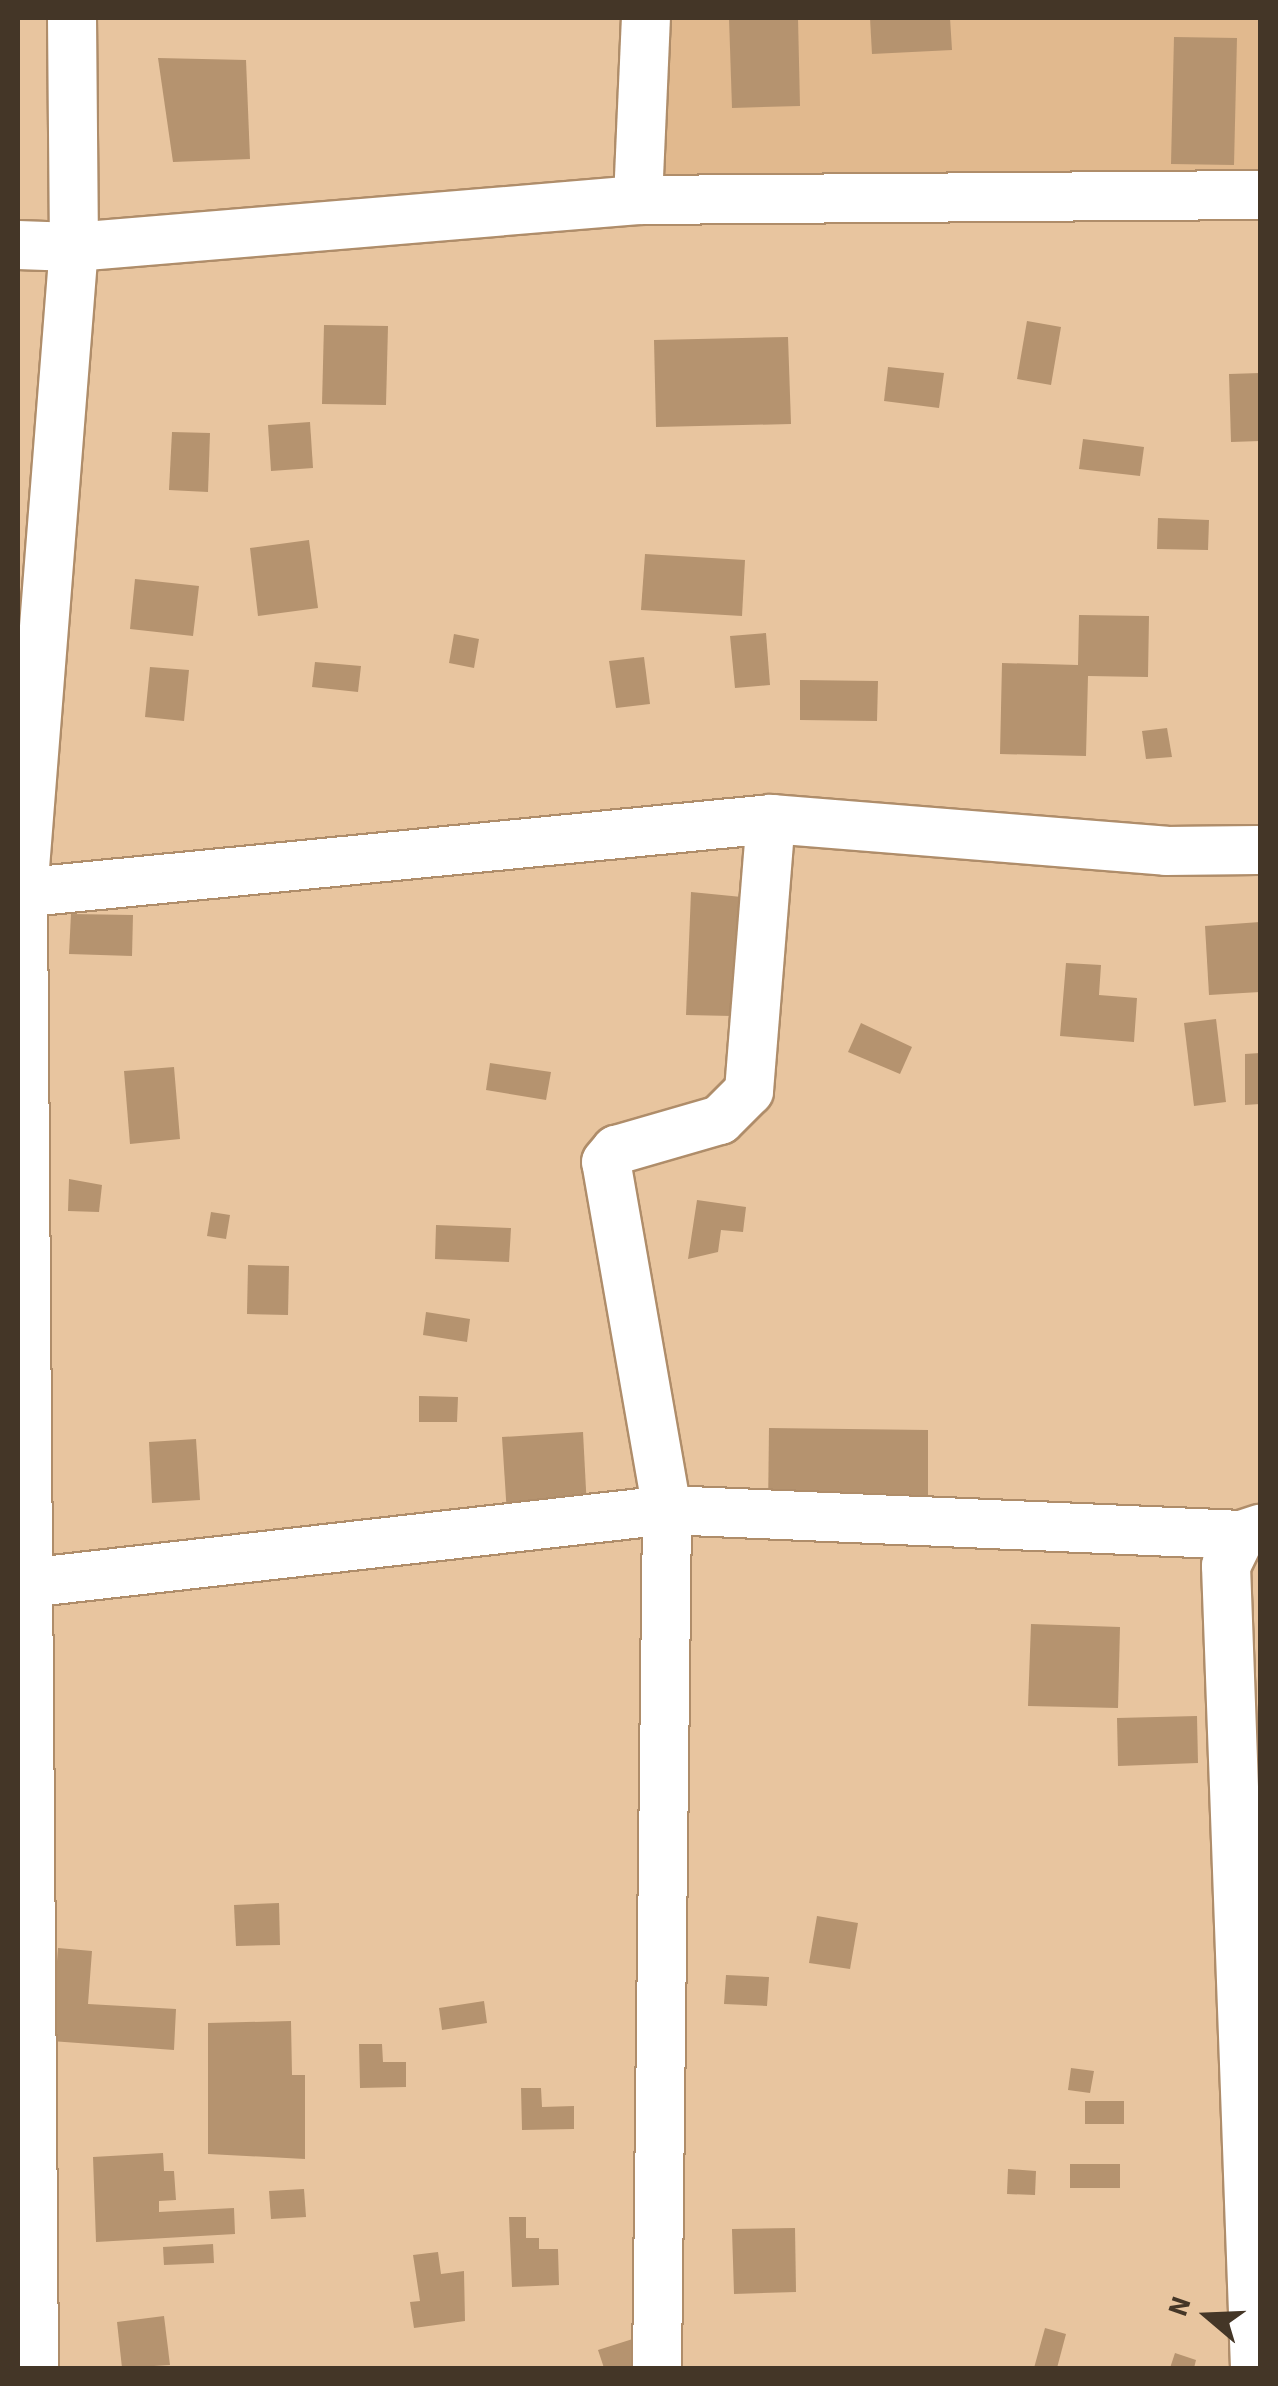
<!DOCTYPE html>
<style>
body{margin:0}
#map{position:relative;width:1278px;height:2386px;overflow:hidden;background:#e8c59f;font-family:"Source Sans 3",sans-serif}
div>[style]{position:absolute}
.built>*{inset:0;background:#e1b98e}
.building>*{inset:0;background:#b5936f}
.roads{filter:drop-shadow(2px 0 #af8d6a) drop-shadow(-2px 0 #af8d6a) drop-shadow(0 2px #af8d6a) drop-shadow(0 -2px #af8d6a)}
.minor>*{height:48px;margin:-24px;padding:0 24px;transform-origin:24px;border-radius:24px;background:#fff}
span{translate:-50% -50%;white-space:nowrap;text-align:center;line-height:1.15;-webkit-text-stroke:10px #e8c59f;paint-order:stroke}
.frame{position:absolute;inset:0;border:20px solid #443627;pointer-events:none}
.north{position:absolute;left:1158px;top:2266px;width:100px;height:100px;-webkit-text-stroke:8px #e8c59f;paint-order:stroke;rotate:289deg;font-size:28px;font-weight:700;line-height:40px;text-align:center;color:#443627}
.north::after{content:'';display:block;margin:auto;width:35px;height:45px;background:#443627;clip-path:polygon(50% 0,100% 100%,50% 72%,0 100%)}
</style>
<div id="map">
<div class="built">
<div style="clip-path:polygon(646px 18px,1260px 18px,1260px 195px,638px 200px)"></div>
</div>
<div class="building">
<div style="clip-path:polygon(729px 18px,798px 18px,800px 106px,732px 108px)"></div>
<div style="clip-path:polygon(870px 18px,950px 18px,952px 50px,872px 54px)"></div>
<div style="clip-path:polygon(1174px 37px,1237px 38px,1234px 165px,1171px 164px)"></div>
<div style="clip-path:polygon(158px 58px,246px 60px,250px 159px,173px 162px)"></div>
<div style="clip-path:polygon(1027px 321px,1061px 327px,1051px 385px,1017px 379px)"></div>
<div style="clip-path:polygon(324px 325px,388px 326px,386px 405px,322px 404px)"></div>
<div style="clip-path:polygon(788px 337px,791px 424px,656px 427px,654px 340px)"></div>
<div style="clip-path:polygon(888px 367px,944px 373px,939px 408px,884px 401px)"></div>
<div style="clip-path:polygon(1260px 373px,1260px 441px,1231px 442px,1229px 374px)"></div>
<div style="clip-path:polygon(310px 422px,313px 468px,271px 471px,268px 425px)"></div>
<div style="clip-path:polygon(172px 432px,210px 433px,208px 492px,169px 490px)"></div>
<div style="clip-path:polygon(1083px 439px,1144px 447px,1140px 476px,1079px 469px)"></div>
<div style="clip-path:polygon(1158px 518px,1209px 520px,1208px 550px,1157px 549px)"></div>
<div style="clip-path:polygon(309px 540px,318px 608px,258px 616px,250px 548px)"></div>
<div style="clip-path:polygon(645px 554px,745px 560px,742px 616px,641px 610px)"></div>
<div style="clip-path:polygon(135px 579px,199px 586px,193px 636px,130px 629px)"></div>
<div style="clip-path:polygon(1079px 615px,1149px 616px,1148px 677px,1088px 676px,1086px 756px,1000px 754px,1002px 663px,1078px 665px)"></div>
<div style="clip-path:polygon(766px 633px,770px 685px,735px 688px,730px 636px)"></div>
<div style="clip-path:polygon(454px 634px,479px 639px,474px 668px,449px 663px)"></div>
<div style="clip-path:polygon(644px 657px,650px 704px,616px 708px,609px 661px)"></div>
<div style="clip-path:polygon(315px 662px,361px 666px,358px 692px,312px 687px)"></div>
<div style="clip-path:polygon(150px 667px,189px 670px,184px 721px,145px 717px)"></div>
<div style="clip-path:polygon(800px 680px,878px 681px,877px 721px,800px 720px)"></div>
<div style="clip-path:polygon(1167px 728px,1172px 757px,1146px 759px,1142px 731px)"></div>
<div style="clip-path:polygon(691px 892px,762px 899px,732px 1016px,686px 1015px)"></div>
<div style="clip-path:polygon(71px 914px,133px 915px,132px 956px,69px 954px)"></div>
<div style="clip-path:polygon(1260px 922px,1260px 992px,1209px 995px,1205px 926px)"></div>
<div style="clip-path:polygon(1066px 963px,1101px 965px,1099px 995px,1137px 998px,1134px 1042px,1060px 1036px)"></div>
<div style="clip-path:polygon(1216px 1019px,1226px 1102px,1194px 1106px,1184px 1023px)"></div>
<div style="clip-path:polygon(861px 1023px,912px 1047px,900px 1074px,848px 1052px)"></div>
<div style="clip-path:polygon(1260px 1053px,1260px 1104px,1245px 1105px,1245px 1054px)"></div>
<div style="clip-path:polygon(490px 1063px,551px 1072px,546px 1100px,486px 1090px)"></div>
<div style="clip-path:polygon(174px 1067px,180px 1139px,130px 1144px,124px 1071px)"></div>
<div style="clip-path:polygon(69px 1179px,102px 1185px,99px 1212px,68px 1211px)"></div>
<div style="clip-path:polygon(697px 1200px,746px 1207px,743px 1232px,721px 1230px,718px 1252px,688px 1259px)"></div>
<div style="clip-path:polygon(211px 1212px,230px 1215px,226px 1239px,207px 1236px)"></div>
<div style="clip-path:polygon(436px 1225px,511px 1228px,509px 1262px,435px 1259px)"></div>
<div style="clip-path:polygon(248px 1265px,289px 1266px,288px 1315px,247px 1314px)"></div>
<div style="clip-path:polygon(426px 1312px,470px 1319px,467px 1342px,423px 1335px)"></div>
<div style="clip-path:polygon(419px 1396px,458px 1397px,457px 1422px,419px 1422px)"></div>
<div style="clip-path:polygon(769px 1428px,928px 1430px,928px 1512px,768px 1511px)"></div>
<div style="clip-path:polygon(583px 1432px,587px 1509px,507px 1514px,502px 1437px)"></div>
<div style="clip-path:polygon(196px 1439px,200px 1500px,152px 1503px,149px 1442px)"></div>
<div style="clip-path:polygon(1031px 1624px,1120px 1627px,1118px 1708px,1028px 1706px)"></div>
<div style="clip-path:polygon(1197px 1716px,1198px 1763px,1118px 1766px,1117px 1718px)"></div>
<div style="clip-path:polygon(279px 1903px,280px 1945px,236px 1946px,234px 1905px)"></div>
<div style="clip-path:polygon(817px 1916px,858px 1923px,850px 1969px,809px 1963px)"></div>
<div style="clip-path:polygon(58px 1948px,92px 1951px,88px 2004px,176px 2009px,174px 2050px,51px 2041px)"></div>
<div style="clip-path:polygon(726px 1975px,769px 1977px,767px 2006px,724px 2004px)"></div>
<div style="clip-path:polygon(484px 2001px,487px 2023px,442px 2030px,439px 2008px)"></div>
<div style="clip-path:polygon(291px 2021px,292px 2075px,305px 2075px,305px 2159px,208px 2154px,208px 2023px)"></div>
<div style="clip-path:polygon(359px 2044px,382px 2044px,383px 2062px,406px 2062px,406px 2087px,360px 2088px)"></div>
<div style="clip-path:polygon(1071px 2068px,1094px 2071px,1090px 2093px,1068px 2090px)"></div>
<div style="clip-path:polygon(521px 2088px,541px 2088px,542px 2107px,574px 2106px,574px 2129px,522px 2130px)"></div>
<div style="clip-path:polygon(1085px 2101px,1124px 2101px,1124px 2124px,1085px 2124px)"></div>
<div style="clip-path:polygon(163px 2153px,164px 2171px,174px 2171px,176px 2200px,159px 2201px,159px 2212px,234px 2208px,235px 2234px,96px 2242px,93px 2157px)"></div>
<div style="clip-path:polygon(1070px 2164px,1120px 2164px,1120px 2188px,1070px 2188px)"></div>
<div style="clip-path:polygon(1008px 2169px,1036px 2171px,1035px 2195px,1007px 2194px)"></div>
<div style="clip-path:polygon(304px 2189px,306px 2217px,271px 2219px,269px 2191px)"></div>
<div style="clip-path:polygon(509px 2217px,526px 2217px,526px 2238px,539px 2238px,539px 2249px,558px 2249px,559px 2285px,512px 2287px)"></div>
<div style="clip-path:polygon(795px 2228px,796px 2292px,734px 2294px,732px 2229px)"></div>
<div style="clip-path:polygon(213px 2244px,214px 2263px,164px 2265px,163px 2247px)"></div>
<div style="clip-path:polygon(438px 2252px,441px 2274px,464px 2271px,465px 2321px,414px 2328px,410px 2302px,420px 2301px,413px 2255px)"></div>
<div style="clip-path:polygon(164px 2316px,170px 2365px,122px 2368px,117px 2322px)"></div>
<div style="clip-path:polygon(1045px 2328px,1066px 2334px,1057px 2368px,1034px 2368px)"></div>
<div style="clip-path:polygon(639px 2337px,648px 2368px,604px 2368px,598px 2350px)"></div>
<div style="clip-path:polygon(1175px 2353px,1196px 2360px,1194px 2368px,1170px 2368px)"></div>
</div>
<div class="roads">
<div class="minor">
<div style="left:638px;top:200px;width:182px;rotate:-87.5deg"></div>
<div style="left:18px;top:245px;width:56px;rotate:2deg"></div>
<div style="left:74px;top:247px;width:566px;rotate:-4.76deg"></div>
<div style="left:638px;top:200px;width:622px;rotate:-0.46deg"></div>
<div style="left:18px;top:893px;width:757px;rotate:-5.61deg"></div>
<div style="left:771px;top:819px;width:396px;rotate:4.6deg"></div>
<div style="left:1166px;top:851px;width:94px;rotate:-0.6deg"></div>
<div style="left:18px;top:1584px;width:653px;rotate:-6.5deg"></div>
<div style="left:667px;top:1510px;width:575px;rotate:2.49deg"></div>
<div style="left:34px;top:2368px;width:1475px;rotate:-90.43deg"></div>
<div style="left:23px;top:893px;width:648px;rotate:-85.49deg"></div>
<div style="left:74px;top:247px;width:229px;rotate:-90.5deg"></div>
<div style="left:657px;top:2368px;width:858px;rotate:-89.33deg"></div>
<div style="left:667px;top:1510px;width:353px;rotate:-99.9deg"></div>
<div style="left:606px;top:1162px;width:16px;rotate:-50deg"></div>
<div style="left:616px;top:1150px;width:108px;rotate:-16.1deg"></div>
<div style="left:720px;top:1120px;width:41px;rotate:-45deg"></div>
<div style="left:749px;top:1091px;width:273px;rotate:-85.4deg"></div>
<div style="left:1255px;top:2368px;width:803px;rotate:-92.07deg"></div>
<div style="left:1226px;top:1566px;width:34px;rotate:-64deg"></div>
<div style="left:1241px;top:1535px;width:20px;rotate:-18deg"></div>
</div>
</div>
<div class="frame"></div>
<div class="north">N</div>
</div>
